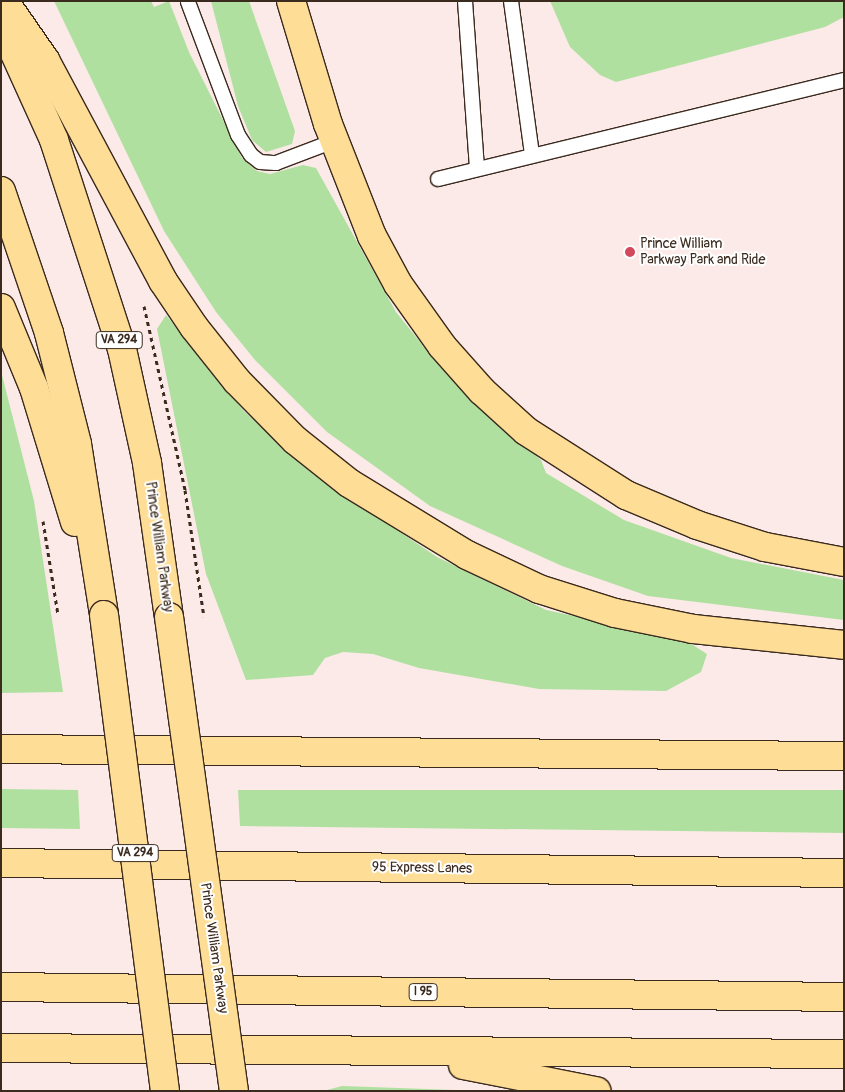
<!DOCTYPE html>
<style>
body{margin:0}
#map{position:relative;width:845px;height:1092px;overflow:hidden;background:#fceae8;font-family:Pangolin,sans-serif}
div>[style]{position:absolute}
.green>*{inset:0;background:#b0e0a0}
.path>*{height:3px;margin-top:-1.5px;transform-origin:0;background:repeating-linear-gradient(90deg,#3b2a1e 0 4px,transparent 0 8px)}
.roads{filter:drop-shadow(1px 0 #3b2a1e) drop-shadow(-1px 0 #3b2a1e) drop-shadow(0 1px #3b2a1e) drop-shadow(0 -1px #3b2a1e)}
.lane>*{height:14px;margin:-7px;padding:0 7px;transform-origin:7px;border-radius:7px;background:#fff}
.highway>*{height:28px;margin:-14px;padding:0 14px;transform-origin:14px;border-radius:14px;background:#fedd96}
.bridges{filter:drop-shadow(1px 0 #3b2a1e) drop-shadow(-1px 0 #3b2a1e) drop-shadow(0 1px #3b2a1e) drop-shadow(0 -1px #3b2a1e)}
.highway-bridge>*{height:28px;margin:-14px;padding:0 14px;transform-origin:14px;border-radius:14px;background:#fedd96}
.dots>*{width:14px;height:14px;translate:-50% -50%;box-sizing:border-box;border:2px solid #fff;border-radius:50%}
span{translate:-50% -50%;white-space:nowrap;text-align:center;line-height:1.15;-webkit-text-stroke:4px #fff;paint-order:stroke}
.shield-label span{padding:1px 4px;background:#fff;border:1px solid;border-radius:4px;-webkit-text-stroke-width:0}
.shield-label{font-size:12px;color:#3b2a1e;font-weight:700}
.poi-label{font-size:14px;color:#3b2a1e}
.left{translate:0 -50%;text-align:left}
.street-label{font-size:14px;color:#3b2a1e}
.frame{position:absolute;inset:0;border:2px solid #3b2a1e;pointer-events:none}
</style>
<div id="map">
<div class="green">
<div style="clip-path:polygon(54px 1px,151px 1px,154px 7px,169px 1px,189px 52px,242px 158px,257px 171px,270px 174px,303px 165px,316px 168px,396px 312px,436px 362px,541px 460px,546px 473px,624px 520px,731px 558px,844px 580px,844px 620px,648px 596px,562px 566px,430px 506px,327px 432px,255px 360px,216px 312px,164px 231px)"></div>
<div style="clip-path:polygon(211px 1px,249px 1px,295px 131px,292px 144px,266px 152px,252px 140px,238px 106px)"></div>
<div style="clip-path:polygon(550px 1px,844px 1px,844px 17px,825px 27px,616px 82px,600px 75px,570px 47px)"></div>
<div style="clip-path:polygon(166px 315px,244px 411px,308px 470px,437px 557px,546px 610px,685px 640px,707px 654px,701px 672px,666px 691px,539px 689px,419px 668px,373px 654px,343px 652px,325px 658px,313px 675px,246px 680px,206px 574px,157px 329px)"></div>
<div style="clip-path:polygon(1px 371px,34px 501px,63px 692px,1px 693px)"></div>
<div style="clip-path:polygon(1px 789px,78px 790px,80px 829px,1px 828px)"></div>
<div style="clip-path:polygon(238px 790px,844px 790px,844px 833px,240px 826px)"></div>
<div style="clip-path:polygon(342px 1086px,456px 1090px,458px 1091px,323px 1091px)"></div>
</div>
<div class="path">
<div style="left:144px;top:306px;width:189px;rotate:77.4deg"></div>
<div style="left:185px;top:490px;width:128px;rotate:81.5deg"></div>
<div style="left:43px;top:521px;width:95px;rotate:80.9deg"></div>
</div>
<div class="roads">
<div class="lane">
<div style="left:465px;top:1px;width:167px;rotate:85.9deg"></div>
<div style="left:511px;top:1px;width:154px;rotate:82.2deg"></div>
<div style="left:188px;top:2px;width:142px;rotate:69.4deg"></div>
<div style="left:238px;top:135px;width:24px;rotate:57deg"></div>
<div style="left:251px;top:155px;width:11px;rotate:38deg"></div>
<div style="left:260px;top:162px;width:16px;rotate:4deg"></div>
<div style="left:276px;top:163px;width:62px;rotate:-20.8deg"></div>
<div style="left:438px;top:179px;width:418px;rotate:-13.7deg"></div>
</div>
<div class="highway">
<div style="left:4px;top:1px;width:72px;rotate:55.2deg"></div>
<div style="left:45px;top:60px;width:251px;rotate:61.9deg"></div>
<div style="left:163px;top:281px;width:55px;rotate:56deg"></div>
<div style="left:194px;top:327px;width:69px;rotate:51.5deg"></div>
<div style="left:237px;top:381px;width:83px;rotate:45.5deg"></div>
<div style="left:295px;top:440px;width:69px;rotate:38.5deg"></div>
<div style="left:349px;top:483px;width:138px;rotate:31.4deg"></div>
<div style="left:467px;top:555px;width:80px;rotate:25.3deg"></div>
<div style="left:539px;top:589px;width:80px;rotate:17.5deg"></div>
<div style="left:615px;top:613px;width:80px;rotate:11.6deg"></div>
<div style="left:693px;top:629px;width:152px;rotate:6deg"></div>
<div style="left:291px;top:1px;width:128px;rotate:73.3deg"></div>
<div style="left:328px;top:124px;width:120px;rotate:68.6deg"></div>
<div style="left:372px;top:236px;width:55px;rotate:61.6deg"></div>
<div style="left:398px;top:284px;width:76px;rotate:54.6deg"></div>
<div style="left:442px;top:346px;width:60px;rotate:48.4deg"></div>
<div style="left:482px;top:391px;width:59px;rotate:42.3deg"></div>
<div style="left:526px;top:431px;width:119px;rotate:32.6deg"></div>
<div style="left:626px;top:495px;width:77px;rotate:22.9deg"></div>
<div style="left:697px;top:525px;width:71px;rotate:17.9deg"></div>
<div style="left:765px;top:547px;width:80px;rotate:10.8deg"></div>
<div style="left:1px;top:23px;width:128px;rotate:65.6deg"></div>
<div style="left:54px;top:140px;width:220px;rotate:72deg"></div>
<div style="left:122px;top:349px;width:117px;rotate:77.6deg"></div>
<div style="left:147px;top:463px;width:156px;rotate:81.9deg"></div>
<div style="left:1px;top:191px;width:150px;rotate:71.3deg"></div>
<div style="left:49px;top:333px;width:114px;rotate:75.8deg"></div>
<div style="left:77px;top:444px;width:173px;rotate:81deg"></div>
<div style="left:1px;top:308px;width:87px;rotate:67.6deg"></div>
<div style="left:34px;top:388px;width:140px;rotate:73deg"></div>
<div style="left:1px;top:749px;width:843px;rotate:0.48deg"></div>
<div style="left:1px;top:863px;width:843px;rotate:0.68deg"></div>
<div style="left:1px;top:987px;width:843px;rotate:0.68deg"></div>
<div style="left:1px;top:1048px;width:843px;rotate:0.41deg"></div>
<div style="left:463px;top:1065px;width:136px;rotate:11.1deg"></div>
</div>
</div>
<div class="bridges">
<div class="highway-bridge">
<div style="left:104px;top:615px;width:480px;rotate:82.7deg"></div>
<div style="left:169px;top:617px;width:478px;rotate:82.2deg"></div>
</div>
</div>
<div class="dots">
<div style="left:630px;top:252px;background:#d1495b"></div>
</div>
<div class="shield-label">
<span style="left:119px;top:340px">VA 294</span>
<span style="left:135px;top:853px">VA 294</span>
<span style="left:423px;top:992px">I 95</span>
</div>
<div class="poi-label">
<span class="left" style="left:640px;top:252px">Prince William<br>Parkway Park and Ride</span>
</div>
<div class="street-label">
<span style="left:159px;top:547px;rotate:82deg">Prince William Parkway</span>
<span style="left:422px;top:868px;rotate:1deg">95 Express Lanes</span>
<span style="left:214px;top:948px;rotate:82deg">Prince William Parkway</span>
</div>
<div class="frame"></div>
</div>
